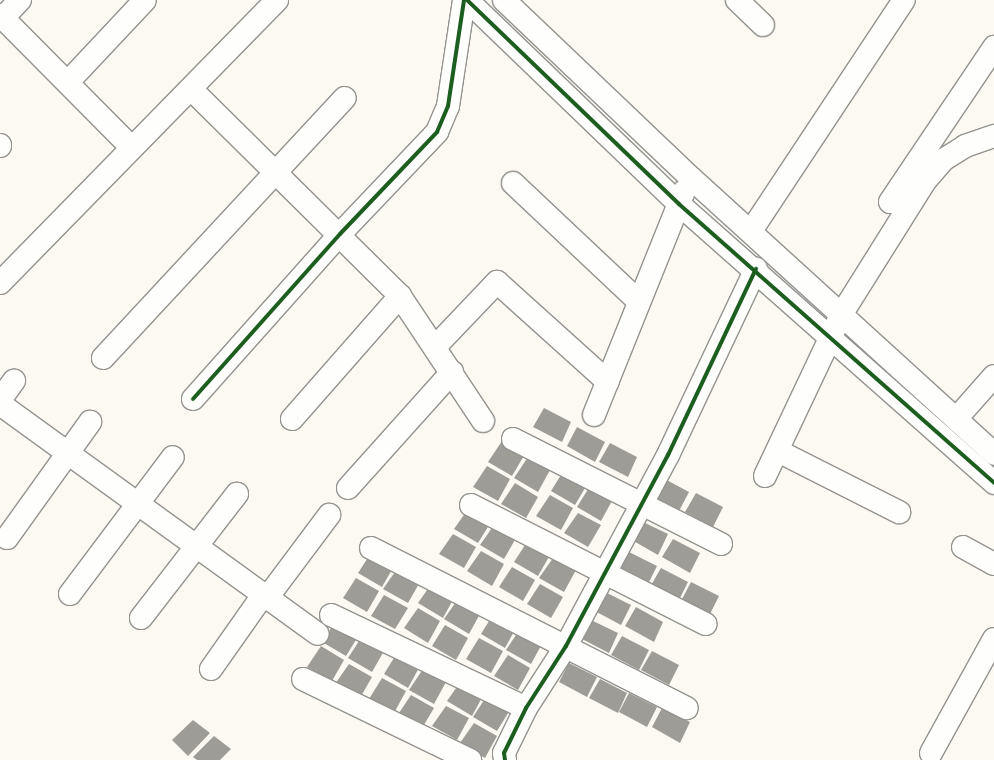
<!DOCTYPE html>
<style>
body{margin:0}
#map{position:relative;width:994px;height:760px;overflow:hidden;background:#fbf9f1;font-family:"PT Serif",serif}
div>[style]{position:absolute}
.building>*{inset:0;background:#9e9c97}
.roads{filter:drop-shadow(1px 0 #949390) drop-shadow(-1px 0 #949390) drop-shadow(0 1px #949390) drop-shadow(0 -1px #949390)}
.minor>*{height:22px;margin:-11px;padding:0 11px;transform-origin:11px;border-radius:11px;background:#fefefd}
.cycleway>*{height:4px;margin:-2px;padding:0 2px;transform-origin:2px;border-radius:2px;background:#1b5e20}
span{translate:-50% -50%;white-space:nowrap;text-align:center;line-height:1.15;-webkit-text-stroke:4px #fff;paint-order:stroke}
</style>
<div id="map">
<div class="building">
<div style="clip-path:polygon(544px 408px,571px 422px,562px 442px,533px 427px)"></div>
<div style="clip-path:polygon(577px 427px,605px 442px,595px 462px,567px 446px)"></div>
<div style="clip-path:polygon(502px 441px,525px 454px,512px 476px,488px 462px)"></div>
<div style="clip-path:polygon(610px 443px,637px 457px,628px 477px,599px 462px)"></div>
<div style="clip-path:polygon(528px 457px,550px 470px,538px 492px,514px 478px)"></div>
<div style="clip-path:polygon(487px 466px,510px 479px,498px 501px,473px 487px)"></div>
<div style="clip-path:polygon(564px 470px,588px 483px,575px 505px,551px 491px)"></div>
<div style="clip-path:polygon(661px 477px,689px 492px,679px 511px,651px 496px)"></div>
<div style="clip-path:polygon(515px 483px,538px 497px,526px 518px,501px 504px)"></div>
<div style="clip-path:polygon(590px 486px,613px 499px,601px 521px,577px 507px)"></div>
<div style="clip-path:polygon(696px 493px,723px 507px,713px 527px,685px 512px)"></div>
<div style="clip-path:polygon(550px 495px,573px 508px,561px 530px,536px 516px)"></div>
<div style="clip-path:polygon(468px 509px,491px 522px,478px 543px,454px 529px)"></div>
<div style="clip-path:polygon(578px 513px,601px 525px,588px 547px,564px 533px)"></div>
<div style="clip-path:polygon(641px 521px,668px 534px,658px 555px,630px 539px)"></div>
<div style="clip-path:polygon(494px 525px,516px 538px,504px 559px,480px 545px)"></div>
<div style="clip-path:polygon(453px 534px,476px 547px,464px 568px,439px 554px)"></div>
<div style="clip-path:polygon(673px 539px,700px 553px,690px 573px,662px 557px)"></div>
<div style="clip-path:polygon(527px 542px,550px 555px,538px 576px,514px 562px)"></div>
<div style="clip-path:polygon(481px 551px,504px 564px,492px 586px,467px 571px)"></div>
<div style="clip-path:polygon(629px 552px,657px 566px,647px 586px,619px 571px)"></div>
<div style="clip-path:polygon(371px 553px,394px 566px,382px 587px,358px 573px)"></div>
<div style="clip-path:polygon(553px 558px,576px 570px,564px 592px,539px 578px)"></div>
<div style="clip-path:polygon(512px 567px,535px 580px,523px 601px,499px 587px)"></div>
<div style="clip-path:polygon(661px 568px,688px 582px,678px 602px,650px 587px)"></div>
<div style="clip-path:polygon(397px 569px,420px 582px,408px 603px,383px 589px)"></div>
<div style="clip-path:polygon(356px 578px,379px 591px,367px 612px,343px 598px)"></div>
<div style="clip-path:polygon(691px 582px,719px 596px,709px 616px,681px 601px)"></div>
<div style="clip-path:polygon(432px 583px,455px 596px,443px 618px,418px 603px)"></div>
<div style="clip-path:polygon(540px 584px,563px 597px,551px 618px,527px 604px)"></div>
<div style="clip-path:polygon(603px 591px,631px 605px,621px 625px,593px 610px)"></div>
<div style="clip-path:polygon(384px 595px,408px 608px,395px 629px,371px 616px)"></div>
<div style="clip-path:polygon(458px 599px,481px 612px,469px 634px,444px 619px)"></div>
<div style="clip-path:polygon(636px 607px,663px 622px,654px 642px,625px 626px)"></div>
<div style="clip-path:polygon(418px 608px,440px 621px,428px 643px,404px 628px)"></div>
<div style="clip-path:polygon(494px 613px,517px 626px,505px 648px,481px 634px)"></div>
<div style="clip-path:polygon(591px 620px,618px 633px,609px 653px,580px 638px)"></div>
<div style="clip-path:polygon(335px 622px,359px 635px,346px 656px,322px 642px)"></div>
<div style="clip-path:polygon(445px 625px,468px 638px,456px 660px,432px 646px)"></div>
<div style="clip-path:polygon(520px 629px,543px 642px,531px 664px,506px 650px)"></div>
<div style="clip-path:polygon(622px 636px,649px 650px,639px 670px,611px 655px)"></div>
<div style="clip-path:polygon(361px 638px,384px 651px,372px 672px,348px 658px)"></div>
<div style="clip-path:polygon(479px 638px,503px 651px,491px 673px,466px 659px)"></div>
<div style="clip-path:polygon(321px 646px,344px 660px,332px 681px,307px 667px)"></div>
<div style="clip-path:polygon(652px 651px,679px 665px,669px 685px,641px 670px)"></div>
<div style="clip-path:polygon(397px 653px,420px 666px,408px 688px,384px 674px)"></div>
<div style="clip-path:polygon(508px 655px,530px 668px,518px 690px,494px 676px)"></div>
<div style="clip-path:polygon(569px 663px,597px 677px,587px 697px,559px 682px)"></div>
<div style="clip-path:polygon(349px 664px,372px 677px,360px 698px,335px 684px)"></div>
<div style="clip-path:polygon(423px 669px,446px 682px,434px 704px,409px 690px)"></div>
<div style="clip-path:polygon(382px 678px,406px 691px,394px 713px,369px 699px)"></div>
<div style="clip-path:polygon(600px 679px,627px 693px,618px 713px,589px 698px)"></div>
<div style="clip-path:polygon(461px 681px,484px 694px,472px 716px,447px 701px)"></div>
<div style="clip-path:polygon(629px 693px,657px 707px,647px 727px,619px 712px)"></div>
<div style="clip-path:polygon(411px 695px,434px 708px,421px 730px,397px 716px)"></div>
<div style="clip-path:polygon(486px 697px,510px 710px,497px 731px,473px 717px)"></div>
<div style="clip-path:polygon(446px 706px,469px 718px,457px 740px,432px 726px)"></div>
<div style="clip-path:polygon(662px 708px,690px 722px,680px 743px,652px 727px)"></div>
<div style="clip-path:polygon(193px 720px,210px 733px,188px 756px,172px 740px)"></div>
<div style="clip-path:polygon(474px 723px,497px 736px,485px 758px,460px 743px)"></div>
<div style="clip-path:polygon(214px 736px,231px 749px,220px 760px,197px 760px,193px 757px)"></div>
</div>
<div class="roads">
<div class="minor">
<div style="left:467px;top:0;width:294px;rotate:43.9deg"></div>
<div style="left:679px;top:204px;width:421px;rotate:41.5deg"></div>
<div style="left:504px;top:0;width:258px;rotate:43.6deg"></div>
<div style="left:691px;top:178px;width:410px;rotate:42.3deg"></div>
<div style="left:737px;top:0;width:36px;rotate:44deg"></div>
<div style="left:0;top:15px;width:187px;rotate:45.2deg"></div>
<div style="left:3px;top:18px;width:25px;rotate:-47deg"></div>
<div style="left:68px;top:82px;width:112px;rotate:-46.8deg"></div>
<div style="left:191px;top:89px;width:294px;rotate:44.7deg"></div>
<div style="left:400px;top:296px;width:150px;rotate:56.4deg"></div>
<div style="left:0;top:146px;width:1px;rotate:-90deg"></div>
<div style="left:513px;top:183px;width:172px;rotate:43.3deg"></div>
<div style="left:890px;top:202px;width:187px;rotate:-56.1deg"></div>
<div style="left:751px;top:231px;width:277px;rotate:-56.5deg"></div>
<div style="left:0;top:283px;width:396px;rotate:-45.6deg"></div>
<div style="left:435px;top:347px;width:90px;rotate:-46.4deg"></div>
<div style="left:497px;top:282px;width:149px;rotate:42deg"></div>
<div style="left:103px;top:358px;width:355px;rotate:-47.1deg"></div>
<div style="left:193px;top:399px;width:221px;rotate:-48.3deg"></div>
<div style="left:340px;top:234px;width:141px;rotate:-46.4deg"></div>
<div style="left:437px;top:132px;width:28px;rotate:-67deg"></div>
<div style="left:448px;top:106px;width:107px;rotate:-81.4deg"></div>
<div style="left:0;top:400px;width:24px;rotate:-54deg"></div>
<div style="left:0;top:404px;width:392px;rotate:35.9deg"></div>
<div style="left:594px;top:415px;width:241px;rotate:-68.1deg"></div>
<div style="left:292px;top:419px;width:164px;rotate:-48.7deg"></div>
<div style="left:956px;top:419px;width:57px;rotate:-48.5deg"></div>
<div style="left:513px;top:439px;width:233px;rotate:26.8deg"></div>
<div style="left:778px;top:451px;width:136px;rotate:26.8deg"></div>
<div style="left:765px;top:476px;width:178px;rotate:-64.7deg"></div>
<div style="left:841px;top:315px;width:158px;rotate:-57.9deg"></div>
<div style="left:925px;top:181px;width:28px;rotate:-49deg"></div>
<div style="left:943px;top:160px;width:26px;rotate:-32deg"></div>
<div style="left:965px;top:146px;width:31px;rotate:-19deg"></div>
<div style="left:348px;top:488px;width:156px;rotate:-48.1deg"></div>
<div style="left:471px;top:505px;width:263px;rotate:26.9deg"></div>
<div style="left:7px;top:538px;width:143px;rotate:-54.4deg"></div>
<div style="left:963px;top:547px;width:35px;rotate:29deg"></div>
<div style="left:371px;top:548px;width:354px;rotate:26.9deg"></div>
<div style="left:70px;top:594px;width:171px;rotate:-53.1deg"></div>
<div style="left:267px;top:598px;width:104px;rotate:-53.2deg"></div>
<div style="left:331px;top:615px;width:216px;rotate:25.5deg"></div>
<div style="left:141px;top:618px;width:157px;rotate:-52.3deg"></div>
<div style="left:211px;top:669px;width:90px;rotate:-54.9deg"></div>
<div style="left:303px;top:679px;width:186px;rotate:25.9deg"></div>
<div style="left:931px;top:753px;width:130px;rotate:-61.1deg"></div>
<div style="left:505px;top:760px;width:7px;rotate:-98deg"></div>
<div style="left:504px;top:753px;width:50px;rotate:-63.9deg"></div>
<div style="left:526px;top:708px;width:74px;rotate:-57.2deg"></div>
<div style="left:566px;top:646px;width:217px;rotate:-61.9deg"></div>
<div style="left:668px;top:455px;width:206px;rotate:-64.7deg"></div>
</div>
</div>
<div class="cycleway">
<div style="left:467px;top:0;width:294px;rotate:43.9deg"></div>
<div style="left:679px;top:204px;width:421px;rotate:41.5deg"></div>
<div style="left:193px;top:399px;width:221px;rotate:-48.3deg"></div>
<div style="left:340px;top:234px;width:141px;rotate:-46.4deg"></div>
<div style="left:437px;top:132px;width:28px;rotate:-67deg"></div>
<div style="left:448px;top:106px;width:107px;rotate:-81.4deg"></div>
<div style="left:505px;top:760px;width:7px;rotate:-98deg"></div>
<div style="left:504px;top:753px;width:50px;rotate:-63.9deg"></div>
<div style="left:526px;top:708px;width:74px;rotate:-57.2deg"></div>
<div style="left:566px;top:646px;width:217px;rotate:-61.9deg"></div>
<div style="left:668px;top:455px;width:206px;rotate:-64.7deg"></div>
</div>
</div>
